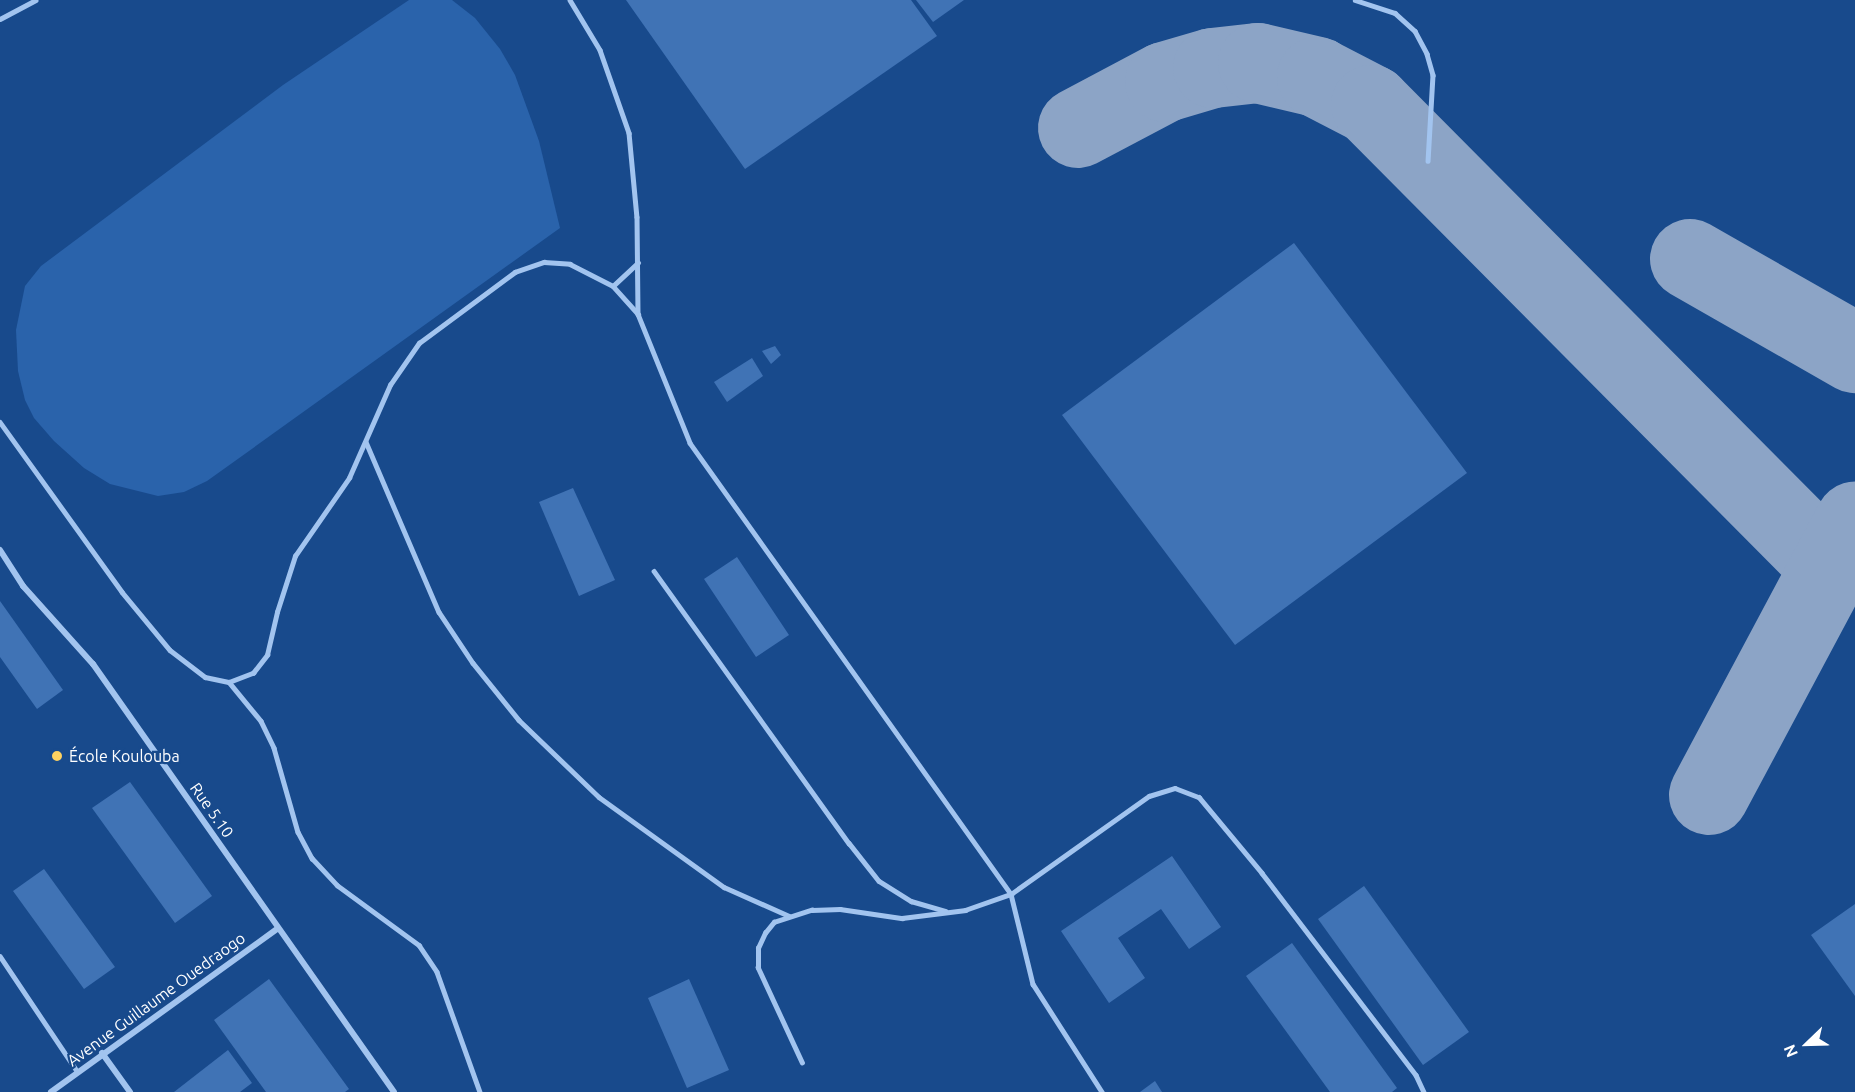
<!DOCTYPE html>
<meta charset="utf-8">
<style>
body{margin:0}
#map{position:relative;width:1855px;height:1092px;overflow:hidden;background:#184a8c;font-family:Ubuntu,sans-serif}
div>[style]{position:absolute}
.green>*{inset:0;background:#2a63ab}
.taxiway>*{height:80px;margin:-40px;padding:0 40px;transform-origin:40px;border-radius:40px;background:#8ca4c6}
.building>*{inset:0;background:#4073b5}
.lane>*{height:4.5px;margin:-2.25px;padding:0 2.25px;transform-origin:2.25px;border-radius:2.25px;background:#a2c4ef}
.street>*{height:6px;margin:-3px;padding:0 3px;transform-origin:3px;border-radius:3px;background:#a2c4ef}
.dots>*{width:16px;height:16px;translate:-50% -50%;box-sizing:border-box;border:3px solid #184a8c;border-radius:50%}
span{translate:-50% -50%;white-space:nowrap;text-align:center;line-height:1.15;-webkit-text-stroke:4.5px #184a8c;paint-order:stroke}
.poi-label{font-size:16px;color:#fff}
.left{translate:0 -50%;text-align:left}
.street-label{font-size:16px;color:#fff}
.north{position:absolute;left:1777px;top:1014px;width:60px;height:60px;-webkit-text-stroke:4px #184a8c;paint-order:stroke;rotate:247deg;font-size:16px;font-weight:700;line-height:24px;text-align:center;color:#fff}
.north::after{content:'';display:block;margin:auto;width:21px;height:27px;background:#fff;clip-path:polygon(50% 0,100% 100%,50% 72%,0 100%)}
</style>
<div id="map">
<div class="green">
<div style="clip-path:polygon(409px 0,452px 0,475px 18px,500px 49px,515px 75px,539px 141px,560px 228px,207px 481px,184px 492px,158px 496px,110px 484px,84px 468px,54px 441px,34px 418px,25px 400px,18px 371px,16px 330px,25px 286px,41px 266px,283px 85px)"></div>
</div>
<div class="taxiway">
<div style="left:1078px;top:128px;width:98px;rotate:-27.9deg"></div>
<div style="left:1165px;top:82px;width:50px;rotate:-16.3deg"></div>
<div style="left:1213px;top:68px;width:45px;rotate:-6.3deg"></div>
<div style="left:1258px;top:63px;width:61px;rotate:13.3deg"></div>
<div style="left:1317px;top:77px;width:61px;rotate:27.4deg"></div>
<div style="left:1371px;top:105px;width:650px;rotate:45.19deg"></div>
<div style="left:1690px;top:259px;width:190px;rotate:29.7deg"></div>
<div style="left:1709px;top:795px;width:310px;rotate:-61.9deg"></div>
</div>
<div class="building">
<div style="clip-path:polygon(626px 0,911px 0,937px 36px,745px 169px)"></div>
<div style="clip-path:polygon(916px 0,964px 0,933px 22px)"></div>
<div style="clip-path:polygon(1294px 243px,1467px 473px,1235px 645px,1062px 415px)"></div>
<div style="clip-path:polygon(775px 346px,781px 355px,771px 364px,762px 351px)"></div>
<div style="clip-path:polygon(752px 358px,763px 376px,727px 402px,714px 382px)"></div>
<div style="clip-path:polygon(573px 488px,615px 580px,579px 596px,539px 502px)"></div>
<div style="clip-path:polygon(737px 557px,789px 635px,756px 657px,704px 579px)"></div>
<div style="clip-path:polygon(0 601px,63px 690px,37px 709px,0 657px)"></div>
<div style="clip-path:polygon(130px 782px,212px 896px,175px 923px,92px 808px)"></div>
<div style="clip-path:polygon(1172px 856px,1221px 927px,1189px 949px,1161px 909px,1118px 938px,1145px 978px,1109px 1003px,1061px 931px)"></div>
<div style="clip-path:polygon(44px 869px,115px 967px,84px 989px,13px 891px)"></div>
<div style="clip-path:polygon(1364px 886px,1469px 1032px,1423px 1065px,1318px 919px)"></div>
<div style="clip-path:polygon(1855px 904px,1855px 996px,1811px 935px)"></div>
<div style="clip-path:polygon(1292px 943px,1397px 1088px,1392px 1092px,1330px 1092px,1246px 976px)"></div>
<div style="clip-path:polygon(269px 979px,349px 1089px,345px 1092px,266px 1092px,214px 1020px)"></div>
<div style="clip-path:polygon(689px 979px,729px 1070px,687px 1088px,648px 998px)"></div>
<div style="clip-path:polygon(228px 1050px,252px 1083px,240px 1092px,174px 1092px)"></div>
<div style="clip-path:polygon(1155px 1081px,1162px 1092px,1140px 1092px)"></div>
</div>
<div class="lane">
<div style="left:570px;top:0;width:58px;rotate:59deg"></div>
<div style="left:600px;top:50px;width:88px;rotate:70.7deg"></div>
<div style="left:629px;top:133px;width:84px;rotate:84.6deg"></div>
<div style="left:637px;top:217px;width:97px;rotate:89.4deg"></div>
<div style="left:1355px;top:0;width:42px;rotate:18deg"></div>
<div style="left:1395px;top:13px;width:27px;rotate:42deg"></div>
<div style="left:1415px;top:31px;width:26px;rotate:62deg"></div>
<div style="left:1427px;top:54px;width:22px;rotate:74deg"></div>
<div style="left:1433px;top:75px;width:86px;rotate:93.3deg"></div>
<div style="left:0;top:19px;width:40px;rotate:-28deg"></div>
<div style="left:613px;top:286px;width:34px;rotate:-43deg"></div>
<div style="left:0;top:422px;width:209px;rotate:54.3deg"></div>
<div style="left:122px;top:592px;width:75px;rotate:50.4deg"></div>
<div style="left:170px;top:650px;width:44px;rotate:37.6deg"></div>
<div style="left:205px;top:677px;width:25px;rotate:12deg"></div>
<div style="left:229px;top:682px;width:26px;rotate:-21deg"></div>
<div style="left:253px;top:673px;width:23px;rotate:-52deg"></div>
<div style="left:267px;top:655px;width:44px;rotate:-76.9deg"></div>
<div style="left:277px;top:612px;width:59px;rotate:-72.2deg"></div>
<div style="left:295px;top:556px;width:95px;rotate:-55.3deg"></div>
<div style="left:349px;top:478px;width:102px;rotate:-66.2deg"></div>
<div style="left:390px;top:385px;width:51px;rotate:-55.4deg"></div>
<div style="left:419px;top:343px;width:119px;rotate:-36.5deg"></div>
<div style="left:515px;top:272px;width:31px;rotate:-19deg"></div>
<div style="left:544px;top:262px;width:26px;rotate:4deg"></div>
<div style="left:570px;top:264px;width:48px;rotate:27.1deg"></div>
<div style="left:613px;top:286px;width:38px;rotate:48deg"></div>
<div style="left:638px;top:314px;width:139px;rotate:68deg"></div>
<div style="left:690px;top:443px;width:554px;rotate:54.56deg"></div>
<div style="left:1011px;top:894px;width:93px;rotate:76.3deg"></div>
<div style="left:1033px;top:984px;width:128px;rotate:57.4deg"></div>
<div style="left:366px;top:442px;width:185px;rotate:66.8deg"></div>
<div style="left:439px;top:612px;width:61px;rotate:56.3deg"></div>
<div style="left:473px;top:663px;width:73px;rotate:51.1deg"></div>
<div style="left:519px;top:720px;width:111px;rotate:43.9deg"></div>
<div style="left:599px;top:797px;width:154px;rotate:35.8deg"></div>
<div style="left:724px;top:887px;width:71px;rotate:24deg"></div>
<div style="left:654px;top:571px;width:335px;rotate:54.4deg"></div>
<div style="left:849px;top:843px;width:48px;rotate:51.7deg"></div>
<div style="left:879px;top:881px;width:38px;rotate:32deg"></div>
<div style="left:911px;top:901px;width:36px;rotate:16deg"></div>
<div style="left:229px;top:682px;width:50px;rotate:50.6deg"></div>
<div style="left:261px;top:721px;width:30px;rotate:64deg"></div>
<div style="left:274px;top:748px;width:87px;rotate:74.1deg"></div>
<div style="left:298px;top:832px;width:30px;rotate:62deg"></div>
<div style="left:312px;top:858px;width:37px;rotate:47deg"></div>
<div style="left:337px;top:885px;width:102px;rotate:36.2deg"></div>
<div style="left:419px;top:945px;width:32px;rotate:56deg"></div>
<div style="left:437px;top:972px;width:127px;rotate:70.3deg"></div>
<div style="left:0;top:956px;width:138px;rotate:56.2deg"></div>
<div style="left:802px;top:1063px;width:105px;rotate:-114.9deg"></div>
<div style="left:758px;top:968px;width:20px;rotate:-90deg"></div>
<div style="left:758px;top:948px;width:17px;rotate:-65deg"></div>
<div style="left:765px;top:933px;width:14px;rotate:-51deg"></div>
<div style="left:774px;top:922px;width:40px;rotate:-18deg"></div>
<div style="left:812px;top:910px;width:28px;rotate:-2deg"></div>
<div style="left:840px;top:909px;width:63px;rotate:8.3deg"></div>
<div style="left:902px;top:918px;width:64px;rotate:-7.2deg"></div>
<div style="left:965px;top:910px;width:49px;rotate:-19.2deg"></div>
<div style="left:1011px;top:894px;width:169px;rotate:-35.4deg"></div>
<div style="left:1149px;top:796px;width:27px;rotate:-17deg"></div>
<div style="left:1175px;top:788px;width:26px;rotate:21deg"></div>
<div style="left:1199px;top:797px;width:99px;rotate:50.3deg"></div>
<div style="left:1262px;top:873px;width:254px;rotate:52.7deg"></div>
<div style="left:1416px;top:1075px;width:19px;rotate:65deg"></div>
</div>
<div class="street">
<div style="left:0;top:550px;width:43px;rotate:57.4deg"></div>
<div style="left:23px;top:586px;width:105px;rotate:48.1deg"></div>
<div style="left:93px;top:664px;width:523px;rotate:54.88deg"></div>
<div style="left:102px;top:1053px;width:48px;rotate:54.3deg"></div>
<div style="left:51px;top:1092px;width:279px;rotate:-35.8deg"></div>
</div>
<div class="dots">
<div style="left:57px;top:756px;background:#ffd260"></div>
</div>
<div class="poi-label">
<span class="left" style="left:69px;top:756px">École Koulouba</span>
</div>
<div class="street-label">
<span style="left:212px;top:810px;rotate:55deg">Rue 5.10</span>
<span style="left:156px;top:999px;rotate:-36deg">Avenue Guillaume Ouedraogo</span>
</div>
<div class="north">N</div>
</div>
